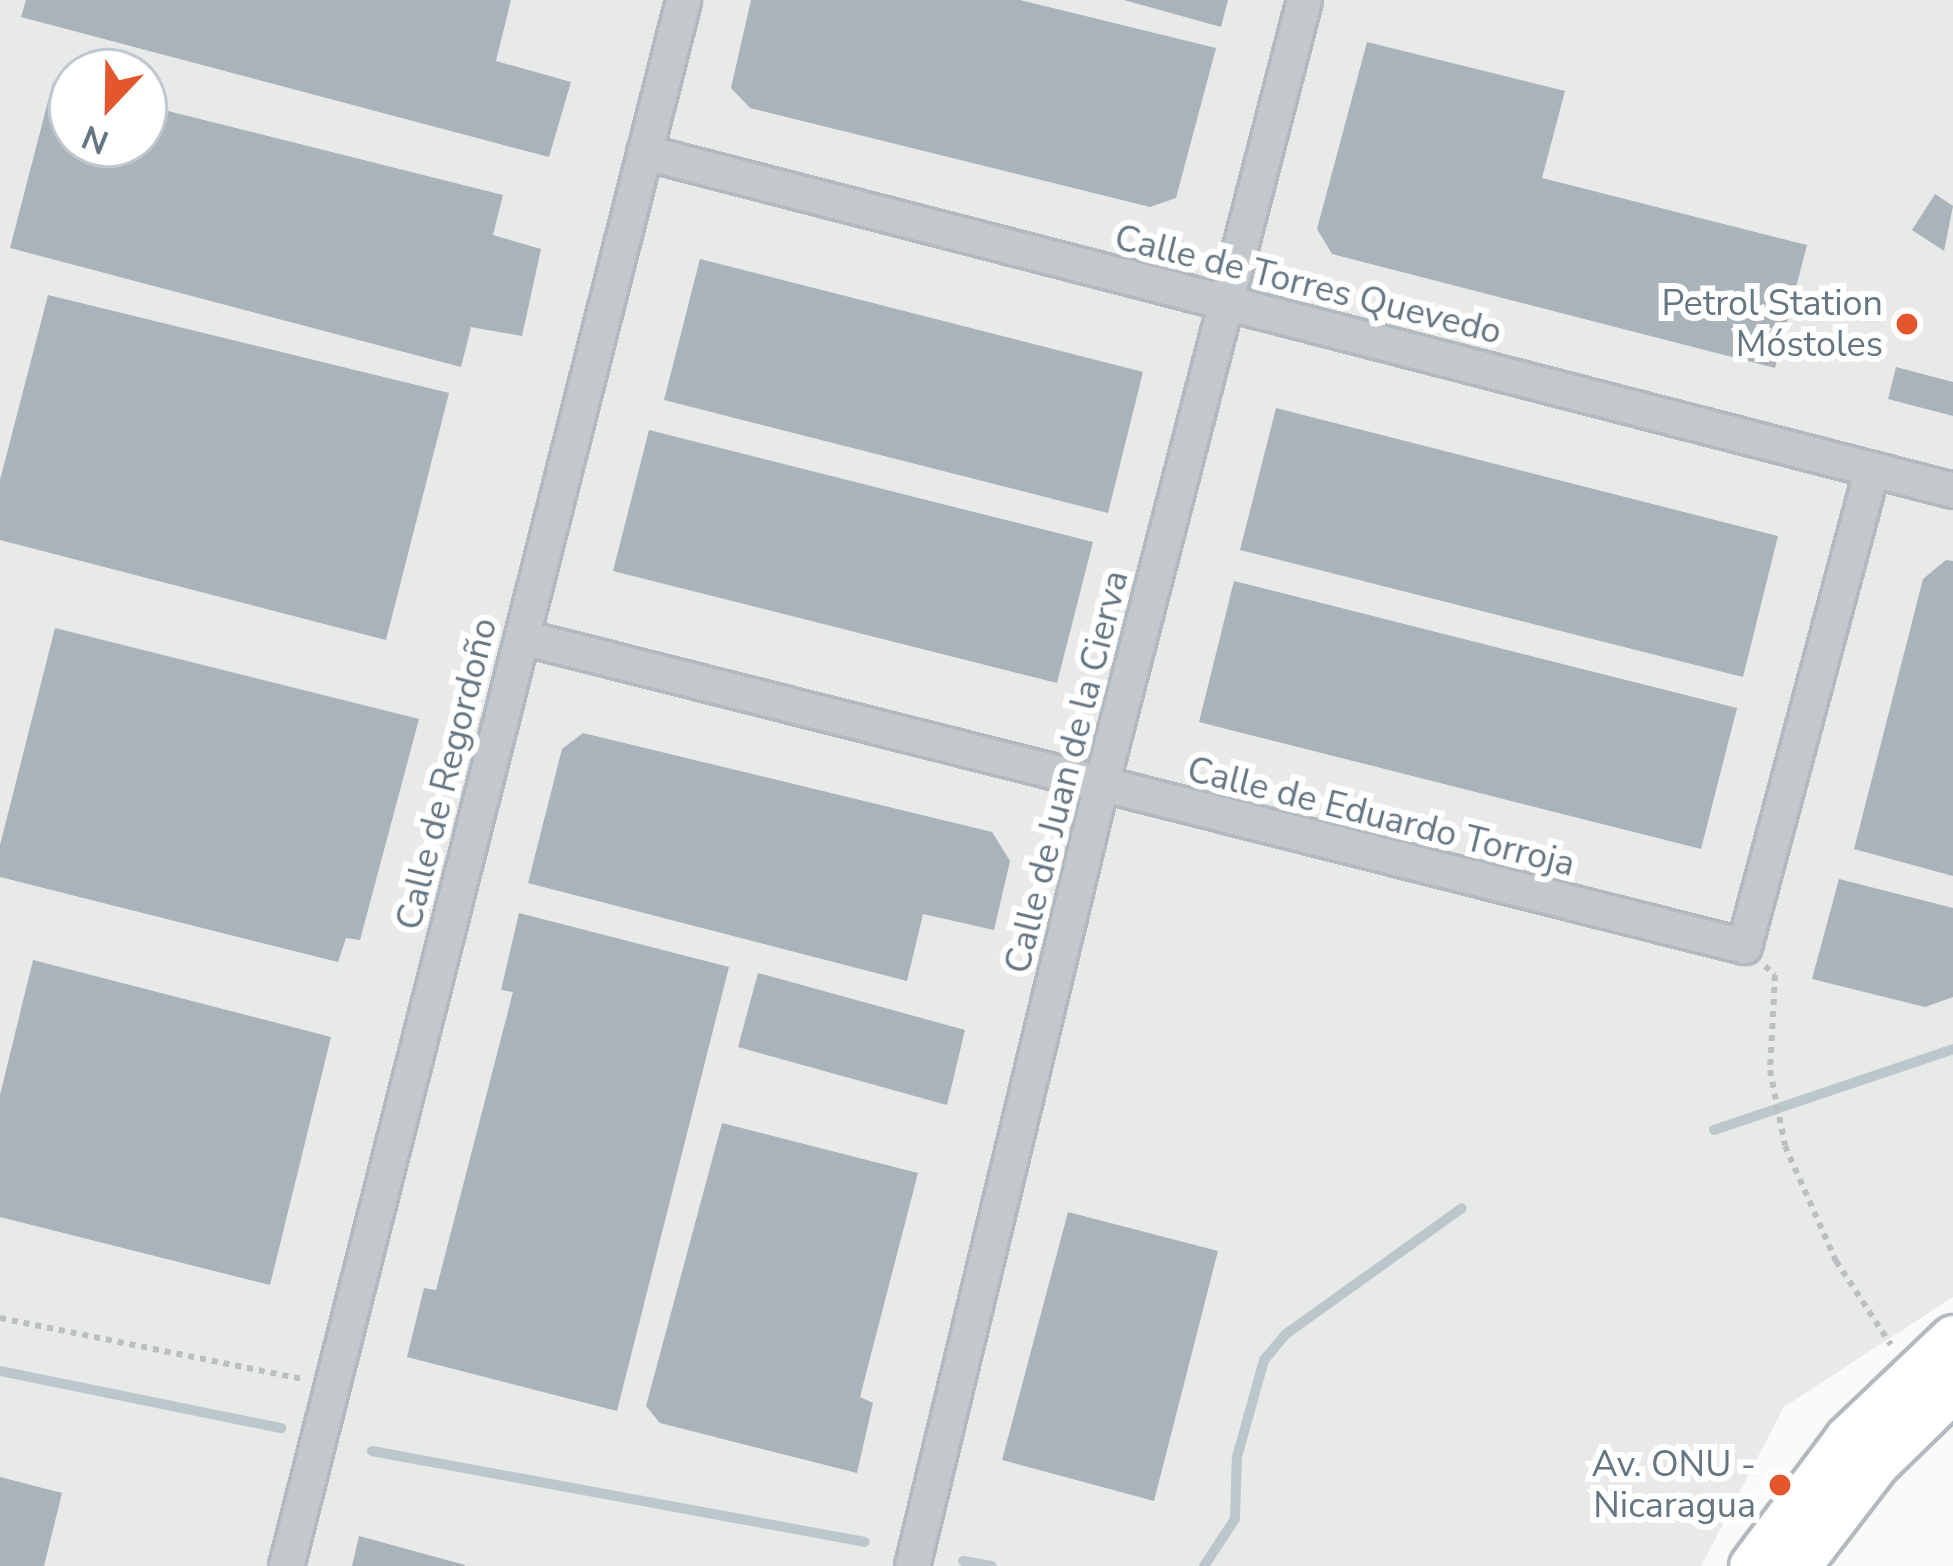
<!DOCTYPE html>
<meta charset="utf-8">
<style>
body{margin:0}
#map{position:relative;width:1953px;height:1566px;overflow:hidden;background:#fafaf8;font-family:"Nunito Sans",sans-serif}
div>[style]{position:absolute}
.built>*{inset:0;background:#e8e9e9}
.stream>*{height:10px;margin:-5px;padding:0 5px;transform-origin:5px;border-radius:5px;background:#bbc7cb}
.building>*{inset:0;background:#aab3b9}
.path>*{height:6px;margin-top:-3px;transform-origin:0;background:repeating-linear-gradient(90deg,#bbbfc2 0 6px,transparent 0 12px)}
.roads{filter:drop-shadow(3px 0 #b3babf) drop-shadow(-3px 0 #b3babf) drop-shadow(0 3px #b3babf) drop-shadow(0 -3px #b3babf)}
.street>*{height:33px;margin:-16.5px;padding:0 16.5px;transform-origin:16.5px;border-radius:16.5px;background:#c3c8cc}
.secondary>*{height:45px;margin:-22.5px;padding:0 22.5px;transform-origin:22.5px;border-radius:22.5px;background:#fff}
.dots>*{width:33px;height:33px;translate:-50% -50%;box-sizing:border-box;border:6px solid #fff;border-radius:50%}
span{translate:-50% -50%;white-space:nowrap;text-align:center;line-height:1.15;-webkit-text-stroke:12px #fff;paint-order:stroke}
.street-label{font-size:36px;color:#657683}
.poi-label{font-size:36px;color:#657683}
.right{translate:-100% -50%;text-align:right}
.north{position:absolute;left:48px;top:48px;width:120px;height:120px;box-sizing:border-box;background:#fff;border:3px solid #c1c8cd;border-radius:50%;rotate:202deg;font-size:33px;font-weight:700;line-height:48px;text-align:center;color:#657683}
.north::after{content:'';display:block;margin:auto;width:42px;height:54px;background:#e4572e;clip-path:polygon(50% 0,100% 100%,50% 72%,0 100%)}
</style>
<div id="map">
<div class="built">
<div style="clip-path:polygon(evenodd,0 0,1953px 0,1953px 1297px,1784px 1407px,1701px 1566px,0 1566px,0 0,72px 72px,144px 72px,144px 144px,72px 144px,72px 72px)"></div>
</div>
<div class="stream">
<div style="left:1714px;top:1130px;width:252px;rotate:-18.7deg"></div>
<div style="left:0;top:1371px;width:287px;rotate:11.5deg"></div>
<div style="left:372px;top:1451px;width:501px;rotate:10.46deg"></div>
<div style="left:963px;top:1561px;width:29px;rotate:10deg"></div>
<div style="left:1204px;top:1566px;width:56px;rotate:-56.6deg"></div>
<div style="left:1235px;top:1519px;width:62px;rotate:-88.2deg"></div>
<div style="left:1237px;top:1457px;width:101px;rotate:-74.4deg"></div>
<div style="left:1264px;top:1360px;width:34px;rotate:-50deg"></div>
<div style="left:1286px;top:1334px;width:216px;rotate:-35.6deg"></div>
</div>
<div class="building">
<div style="clip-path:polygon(26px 0,511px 0,496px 61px,571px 82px,549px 157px,21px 17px)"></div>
<div style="clip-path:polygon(751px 0,1020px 0,1216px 48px,1176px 198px,1150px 207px,750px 108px,731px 88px)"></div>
<div style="clip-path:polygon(1124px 0,1228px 0,1221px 27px)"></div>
<div style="clip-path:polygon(1367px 42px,1565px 91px,1542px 178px,1807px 245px,1775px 368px,1332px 254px,1317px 229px)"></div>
<div style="clip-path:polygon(53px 82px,72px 87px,72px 144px,144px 144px,144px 105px,503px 195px,493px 235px,541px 249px,522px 336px,471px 327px,461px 367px,10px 248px)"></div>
<div style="clip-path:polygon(1935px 194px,1953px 206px,1944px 251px,1912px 230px)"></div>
<div style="clip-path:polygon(700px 259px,1143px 372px,1108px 513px,664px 400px)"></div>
<div style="clip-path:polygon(48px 295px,449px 393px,386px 640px,0 540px,0 480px)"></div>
<div style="clip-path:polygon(1896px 367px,1953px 382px,1953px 416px,1888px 399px)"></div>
<div style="clip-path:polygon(1276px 408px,1778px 536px,1743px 677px,1240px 550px)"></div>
<div style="clip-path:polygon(649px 430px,1093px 542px,1057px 683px,613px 571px)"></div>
<div style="clip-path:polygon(1946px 560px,1953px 561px,1953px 876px,1854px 849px,1923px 579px)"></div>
<div style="clip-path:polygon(1234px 581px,1737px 708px,1701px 849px,1199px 722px)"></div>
<div style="clip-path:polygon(55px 628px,419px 719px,360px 940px,346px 938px,338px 962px,0 877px,0 845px)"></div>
<div style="clip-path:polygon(583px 733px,992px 832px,1010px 861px,994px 930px,923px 914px,907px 981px,528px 883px,562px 749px)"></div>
<div style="clip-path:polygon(1839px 879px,1953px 908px,1953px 997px,1925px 1007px,1812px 979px)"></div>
<div style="clip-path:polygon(519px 913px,729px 967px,617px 1411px,407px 1357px,424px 1288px,436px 1290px,513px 992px,501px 990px)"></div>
<div style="clip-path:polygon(33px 960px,331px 1037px,270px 1285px,0 1217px,0 1095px)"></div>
<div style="clip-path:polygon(758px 973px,965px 1030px,947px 1105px,738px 1047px)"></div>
<div style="clip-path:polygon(722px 1123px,918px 1173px,860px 1397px,873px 1403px,857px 1473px,660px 1423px,646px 1406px)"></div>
<div style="clip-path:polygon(1068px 1212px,1218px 1251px,1154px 1501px,1002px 1460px)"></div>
<div style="clip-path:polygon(0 1477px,62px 1493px,44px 1566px,0 1566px)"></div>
<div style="clip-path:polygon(359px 1536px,465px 1565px,465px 1566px,352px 1566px)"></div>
</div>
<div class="path">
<div style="left:1765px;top:966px;width:13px;rotate:42deg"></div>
<div style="left:1775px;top:975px;width:95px;rotate:93deg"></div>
<div style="left:1770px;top:1070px;width:77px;rotate:78.8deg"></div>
<div style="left:1785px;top:1146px;width:126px;rotate:66.1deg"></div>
<div style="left:1836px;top:1261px;width:100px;rotate:56.8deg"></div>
<div style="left:0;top:1318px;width:308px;rotate:11.4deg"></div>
</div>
<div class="roads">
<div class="street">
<div style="left:644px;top:152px;width:1352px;rotate:14.48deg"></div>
<div style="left:522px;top:637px;width:1260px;rotate:14.19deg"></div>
<div style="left:1744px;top:946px;width:494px;rotate:-75deg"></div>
<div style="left:286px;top:1566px;width:1616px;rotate:-75.77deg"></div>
<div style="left:912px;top:1566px;width:800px;rotate:-76.42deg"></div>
<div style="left:1100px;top:788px;width:814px;rotate:-75.49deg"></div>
</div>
<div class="secondary">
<div style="left:1752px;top:1566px;width:160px;rotate:-53.1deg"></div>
<div style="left:1848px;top:1438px;width:145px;rotate:-43.6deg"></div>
<div style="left:1797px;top:1566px;width:130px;rotate:-52.5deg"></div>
<div style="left:1876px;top:1463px;width:107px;rotate:-44.2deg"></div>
</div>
</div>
<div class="dots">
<div style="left:1907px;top:324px;background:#e4572e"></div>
<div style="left:1780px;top:1485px;background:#e4572e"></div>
</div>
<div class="street-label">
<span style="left:1308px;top:285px;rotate:14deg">Calle de Torres Quevedo</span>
<span style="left:1067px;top:772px;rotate:-76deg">Calle de Juan de la Cierva</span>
<span style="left:447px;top:774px;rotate:-76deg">Calle de Regordoño</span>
<span style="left:1381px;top:817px;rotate:14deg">Calle de Eduardo Torroja</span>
</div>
<div class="poi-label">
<span class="right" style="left:1883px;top:324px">Petrol Station<br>Móstoles</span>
<span class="right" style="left:1756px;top:1485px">Av. ONU -<br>Nicaragua</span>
</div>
<div class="north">N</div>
</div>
